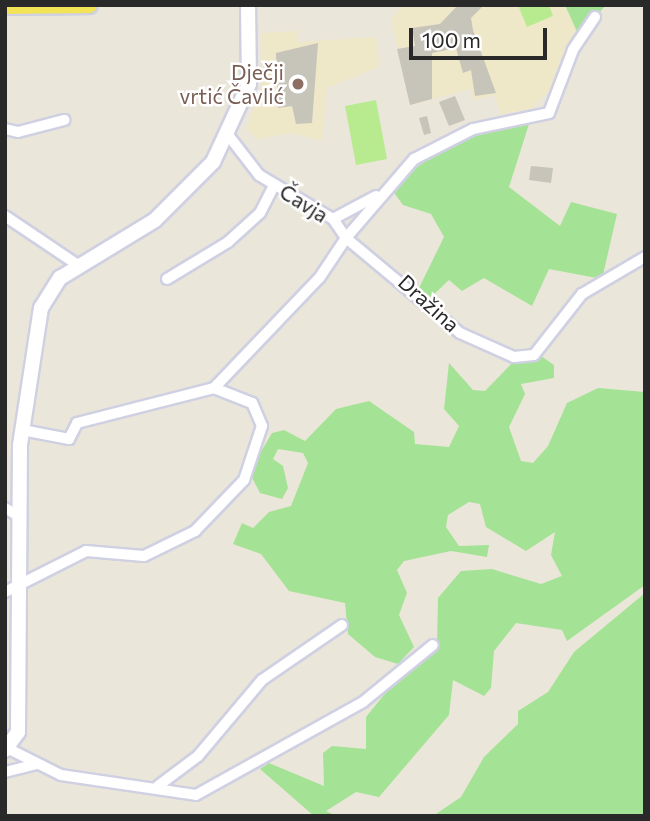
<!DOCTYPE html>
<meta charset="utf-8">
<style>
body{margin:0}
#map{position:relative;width:650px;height:821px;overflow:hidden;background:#ebe6da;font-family:Commissioner,sans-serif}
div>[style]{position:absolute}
.education>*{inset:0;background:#eee7c8}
.green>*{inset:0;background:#a4e395}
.pitch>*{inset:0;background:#b8eb90}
.building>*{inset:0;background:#c7c4b9}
.roads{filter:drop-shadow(2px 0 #cfd0e2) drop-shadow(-2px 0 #cfd0e2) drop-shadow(0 2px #cfd0e2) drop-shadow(0 -2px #cfd0e2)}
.street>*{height:10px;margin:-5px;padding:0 5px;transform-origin:5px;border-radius:5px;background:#fff}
.secondary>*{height:14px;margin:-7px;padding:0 7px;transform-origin:7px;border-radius:7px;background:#fff}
.primary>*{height:16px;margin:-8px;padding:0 8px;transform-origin:8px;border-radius:8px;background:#f3e457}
.dots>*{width:19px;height:19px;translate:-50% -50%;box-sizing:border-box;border:4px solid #fff;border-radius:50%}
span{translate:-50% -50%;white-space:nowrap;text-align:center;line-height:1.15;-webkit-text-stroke:5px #fff;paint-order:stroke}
.education-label{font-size:21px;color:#785e54}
.right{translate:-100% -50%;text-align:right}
.street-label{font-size:21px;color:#292929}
.frame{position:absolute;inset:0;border:7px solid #292929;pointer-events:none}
.scale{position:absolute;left:409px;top:28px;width:138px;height:32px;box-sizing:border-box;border:4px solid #292929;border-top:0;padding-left:9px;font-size:21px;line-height:24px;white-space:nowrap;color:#292929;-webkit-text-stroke:5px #fff;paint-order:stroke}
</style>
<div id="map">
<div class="education">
<div style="clip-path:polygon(403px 5px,565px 5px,576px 29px,555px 84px,532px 109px,501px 114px,494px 95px,474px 100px,470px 89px,410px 105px,391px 19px)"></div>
<div style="clip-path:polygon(298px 31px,298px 42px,376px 37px,379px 67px,327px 88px,322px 141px,291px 133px,257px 139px,247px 129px,263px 80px,262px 33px)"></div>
</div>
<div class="green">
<div style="clip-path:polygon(565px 5px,606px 5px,579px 36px)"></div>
<div style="clip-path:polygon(529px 124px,509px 187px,560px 226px,571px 202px,617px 214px,602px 279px,549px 269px,532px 306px,484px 278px,462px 291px,449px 280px,431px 297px,419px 288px,444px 237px,431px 214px,403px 205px,390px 187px,457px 138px)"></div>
<div style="clip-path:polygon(541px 356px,554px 365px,554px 378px,521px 384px,525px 394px,509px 427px,521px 461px,533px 463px,548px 446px,567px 403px,598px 388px,645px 392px,645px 585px,567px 641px,562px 630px,516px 623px,494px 651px,491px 688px,484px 696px,453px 680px,449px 715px,379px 797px,356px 792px,326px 811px,337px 816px,314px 816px,260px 769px,269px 763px,324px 786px,323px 753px,332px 746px,366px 749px,366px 717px,417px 654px,437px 644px,438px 598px,461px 571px,492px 569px,541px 584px,562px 576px,551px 555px,555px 532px,526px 551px,486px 527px,480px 504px,469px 502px,448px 515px,446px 527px,459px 546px,489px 545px,487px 557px,451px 551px,404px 561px,397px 570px,407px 593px,399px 615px,414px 647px,398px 664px,375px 657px,348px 634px,345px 603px,289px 591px,261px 554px,233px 544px,242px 523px,253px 528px,269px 512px,291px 506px,308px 463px,303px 453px,278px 449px,273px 459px,283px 466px,288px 488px,282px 499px,260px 493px,249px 472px,272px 433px,284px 430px,305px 441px,336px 409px,369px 401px,414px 432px,415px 444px,449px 447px,459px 426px,444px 409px,449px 363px,473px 390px,485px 391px,516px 359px)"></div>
<div style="clip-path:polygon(645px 593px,645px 816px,433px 816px,461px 797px,484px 757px,518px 724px,518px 711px,548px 692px,574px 652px)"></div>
</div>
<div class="pitch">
<div style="clip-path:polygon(518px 5px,549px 5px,553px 16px,527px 27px)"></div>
<div style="clip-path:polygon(376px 100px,387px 159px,356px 165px,345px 106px)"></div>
</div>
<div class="building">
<div style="clip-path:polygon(458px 5px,484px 5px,471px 18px,473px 30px,496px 93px,475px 96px,471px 70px,463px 73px,456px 48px,432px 53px,432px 99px,410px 105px,397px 49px,415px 46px,412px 28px,440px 24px)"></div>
<div style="clip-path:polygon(318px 43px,312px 123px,296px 124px,292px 106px,278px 108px,276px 53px)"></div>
<div style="clip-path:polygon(455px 96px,465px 120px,449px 126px,439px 102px)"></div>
<div style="clip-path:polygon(427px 116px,431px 133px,424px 135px,419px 118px)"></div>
<div style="clip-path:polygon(531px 166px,553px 168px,551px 183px,529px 180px)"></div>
</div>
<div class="roads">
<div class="street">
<div style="left:595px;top:17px;width:40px;rotate:124deg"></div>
<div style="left:573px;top:50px;width:67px;rotate:110.9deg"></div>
<div style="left:549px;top:113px;width:78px;rotate:168.1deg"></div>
<div style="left:473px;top:129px;width:66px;rotate:153deg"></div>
<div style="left:414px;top:159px;width:104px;rotate:130.7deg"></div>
<div style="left:346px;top:238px;width:148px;rotate:39.8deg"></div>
<div style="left:460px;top:333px;width:59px;rotate:24deg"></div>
<div style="left:514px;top:357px;width:20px;rotate:-6deg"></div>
<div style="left:534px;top:355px;width:78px;rotate:-51.8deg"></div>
<div style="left:582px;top:294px;width:73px;rotate:-30.4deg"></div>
<div style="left:5px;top:129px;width:13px;rotate:13deg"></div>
<div style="left:18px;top:132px;width:48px;rotate:-14.6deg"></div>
<div style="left:5px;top:216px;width:88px;rotate:33.9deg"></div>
<div style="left:333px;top:219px;width:49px;rotate:-28.1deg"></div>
<div style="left:167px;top:279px;width:71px;rotate:-31.2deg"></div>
<div style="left:228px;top:242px;width:43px;rotate:-42.2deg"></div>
<div style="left:260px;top:213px;width:31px;rotate:-63deg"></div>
<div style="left:22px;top:430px;width:48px;rotate:10.8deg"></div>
<div style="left:69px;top:439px;width:18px;rotate:-63deg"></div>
<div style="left:77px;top:423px;width:141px;rotate:-14.3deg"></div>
<div style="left:214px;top:388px;width:153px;rotate:-46.3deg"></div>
<div style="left:320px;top:277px;width:47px;rotate:-56.3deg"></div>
<div style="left:346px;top:238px;width:23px;rotate:-124deg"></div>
<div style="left:333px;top:219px;width:86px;rotate:-149.3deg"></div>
<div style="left:259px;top:175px;width:49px;rotate:-127.6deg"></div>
<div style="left:5px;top:508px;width:17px;rotate:31deg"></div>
<div style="left:5px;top:592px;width:91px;rotate:-26.8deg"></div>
<div style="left:86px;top:551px;width:58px;rotate:4.9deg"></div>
<div style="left:144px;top:556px;width:57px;rotate:-26.1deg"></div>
<div style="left:195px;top:531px;width:71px;rotate:-46.1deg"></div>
<div style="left:244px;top:480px;width:57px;rotate:-71.6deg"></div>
<div style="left:262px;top:426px;width:25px;rotate:-113deg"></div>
<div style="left:252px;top:403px;width:41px;rotate:-158.5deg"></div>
<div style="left:7px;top:748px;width:60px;rotate:26.6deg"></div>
<div style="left:61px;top:775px;width:136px;rotate:8.4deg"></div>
<div style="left:196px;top:795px;width:191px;rotate:-29.1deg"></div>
<div style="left:363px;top:702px;width:90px;rotate:-39.2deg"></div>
<div style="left:5px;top:772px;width:32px;rotate:-14deg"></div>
<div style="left:158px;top:786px;width:50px;rotate:-36.9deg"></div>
<div style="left:198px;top:756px;width:99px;rotate:-49.9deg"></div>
<div style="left:262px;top:680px;width:97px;rotate:-34.5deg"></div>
</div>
<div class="secondary">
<div style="left:5px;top:750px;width:22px;rotate:-54deg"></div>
<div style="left:18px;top:732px;width:287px;rotate:-89.6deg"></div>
<div style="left:20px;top:445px;width:139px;rotate:-81.3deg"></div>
<div style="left:41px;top:308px;width:36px;rotate:-58deg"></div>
<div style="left:60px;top:278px;width:111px;rotate:-31.4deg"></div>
<div style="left:155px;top:220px;width:82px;rotate:-45deg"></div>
<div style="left:213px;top:162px;width:86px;rotate:-65.2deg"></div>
<div style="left:249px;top:84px;width:79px;rotate:-90.7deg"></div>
</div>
<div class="primary">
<div style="left:5px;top:6px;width:84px;rotate:-0.7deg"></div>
</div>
</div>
<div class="dots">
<div style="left:298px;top:84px;background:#8d6e63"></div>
</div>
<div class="education-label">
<span class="right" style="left:284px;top:84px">Dječji<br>vrtić Čavlić</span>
</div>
<div class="street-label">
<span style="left:304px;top:203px;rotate:32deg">Čavja</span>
<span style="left:429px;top:303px;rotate:42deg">Dražina</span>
</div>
<div class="frame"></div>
<div class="scale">100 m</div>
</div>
